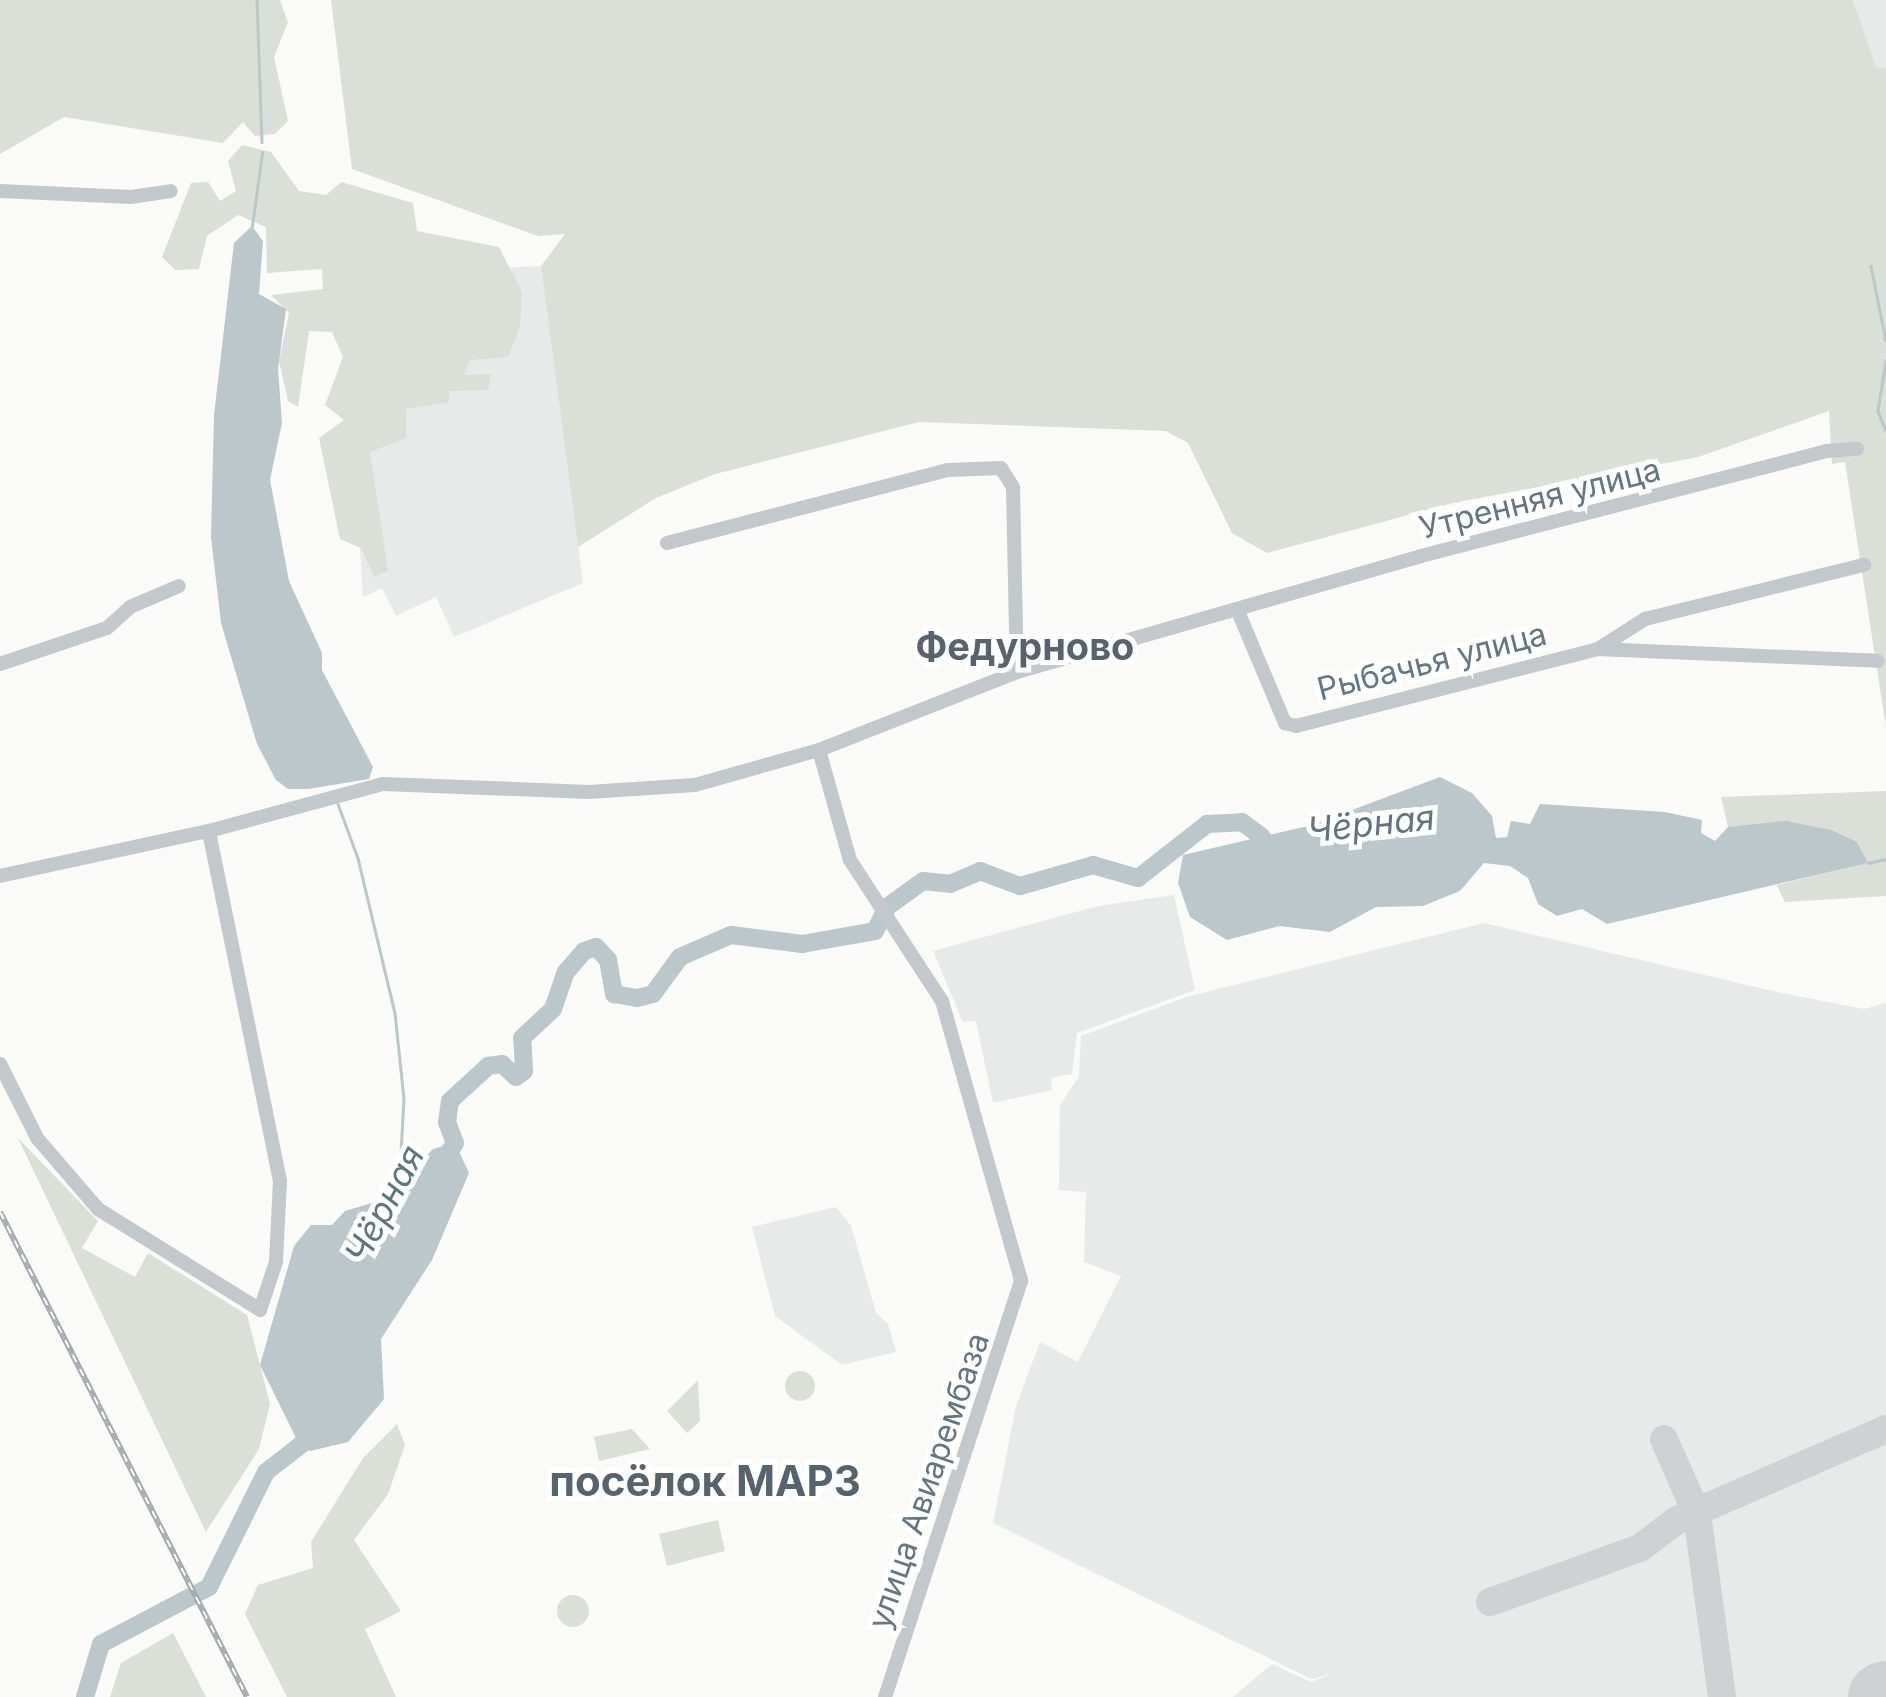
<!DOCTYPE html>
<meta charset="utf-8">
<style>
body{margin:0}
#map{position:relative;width:1886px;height:1697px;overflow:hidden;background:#fafaf8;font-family:Inter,sans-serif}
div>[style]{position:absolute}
.built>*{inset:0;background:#e8e9e9}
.green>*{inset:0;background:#dadfd7}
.round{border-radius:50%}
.water>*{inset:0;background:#bbc7cb}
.stream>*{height:2.5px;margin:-1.25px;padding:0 1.25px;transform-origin:1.25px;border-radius:1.25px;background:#bbc7cb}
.river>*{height:18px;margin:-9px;padding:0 9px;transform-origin:9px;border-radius:9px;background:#bbc7cb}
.taxiway>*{height:28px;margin:-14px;padding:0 14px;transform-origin:14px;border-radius:14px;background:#ced2d4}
.runway>*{height:70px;margin:-35px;padding:0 35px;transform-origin:35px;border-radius:35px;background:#ced2d4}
.minor>*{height:14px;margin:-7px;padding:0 7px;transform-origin:7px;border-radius:7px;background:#c3c8cc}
.rail>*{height:6px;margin-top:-3px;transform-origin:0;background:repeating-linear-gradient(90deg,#fff 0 8px,#a2aab0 0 16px);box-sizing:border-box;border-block:2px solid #a2aab0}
span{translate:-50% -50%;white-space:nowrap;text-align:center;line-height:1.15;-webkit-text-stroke:10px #fff;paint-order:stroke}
.street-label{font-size:32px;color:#657683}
.water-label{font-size:35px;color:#60757c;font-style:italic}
.quarter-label{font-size:38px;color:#57646e;font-weight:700}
.district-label{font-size:42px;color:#57646e;font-weight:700}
</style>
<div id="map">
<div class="built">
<div style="clip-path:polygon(1853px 0,1886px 0,1886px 68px,1876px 67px)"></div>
<div style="clip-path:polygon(541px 266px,583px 583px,454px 637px,436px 597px,396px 616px,382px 588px,363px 597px,344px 276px)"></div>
<div style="clip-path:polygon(1174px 895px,1195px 990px,1077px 1033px,1072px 1074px,1051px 1078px,1052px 1090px,993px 1103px,976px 1021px,963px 1022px,933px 951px,1098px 906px)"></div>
<div style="clip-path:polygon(1484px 923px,1777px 992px,1864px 1009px,1886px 1003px,1886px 1697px,1233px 1697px,1272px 1664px,1311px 1682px,1331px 1674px,1311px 1679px,993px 1523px,1016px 1406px,1040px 1342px,1078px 1362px,1121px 1276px,1084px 1262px,1086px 1192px,1059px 1190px,1060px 1105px,1079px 1076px,1081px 1036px,1189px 996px)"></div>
<div style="clip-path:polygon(836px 1207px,851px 1226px,876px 1313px,888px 1324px,896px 1352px,842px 1365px,775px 1316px,752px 1227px)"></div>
</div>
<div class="green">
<div style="clip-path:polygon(0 0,280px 0,288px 22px,274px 57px,288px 121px,275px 134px,255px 136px,243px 122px,223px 143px,64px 117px,0 154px)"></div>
<div style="clip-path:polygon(331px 0,1853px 0,1876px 67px,1886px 68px,1886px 727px,1845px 462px,1832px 464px,1829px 411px,1698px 457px,1453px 503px,1267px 553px,1232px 533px,1188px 443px,1166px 431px,919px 422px,715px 474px,656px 498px,578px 547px,541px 266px,565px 234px,538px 236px,352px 169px)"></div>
<div style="clip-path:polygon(242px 145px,271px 152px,299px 191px,326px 195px,341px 182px,413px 203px,417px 231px,499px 247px,522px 292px,520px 327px,508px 357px,470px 360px,464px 375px,491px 374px,488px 390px,449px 391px,449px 402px,406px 409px,406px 438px,370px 452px,388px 571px,375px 577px,361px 548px,340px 539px,319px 438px,344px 420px,325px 405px,343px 357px,332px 332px,309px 331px,298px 407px,288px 401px,279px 361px,289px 313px,271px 295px,323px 289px,322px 269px,267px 273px,266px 227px,238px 215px,207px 236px,199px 269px,175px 270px,162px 257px,191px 183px,208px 182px,220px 201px,236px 191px,228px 161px)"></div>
<div style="clip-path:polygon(1886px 791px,1886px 896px,1785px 902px,1777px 885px,1867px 863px,1857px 842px,1728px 827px,1721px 797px)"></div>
<div style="clip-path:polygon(18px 1138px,98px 1221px,82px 1248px,135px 1277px,148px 1253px,247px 1315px,270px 1404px,259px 1449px,206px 1532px)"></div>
<div class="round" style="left:785px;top:1371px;width:30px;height:30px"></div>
<div style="clip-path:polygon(698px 1380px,700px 1421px,687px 1433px,667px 1411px)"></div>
<div style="clip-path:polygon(397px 1424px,405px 1445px,388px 1494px,354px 1540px,401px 1611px,365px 1629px,396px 1697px,287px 1697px,245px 1614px,258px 1585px,313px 1568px,311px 1542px,363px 1458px)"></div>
<div style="clip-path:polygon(632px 1429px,650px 1449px,599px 1461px,594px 1437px)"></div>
<div style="clip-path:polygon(718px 1520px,725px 1551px,667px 1566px,659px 1534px)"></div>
<div class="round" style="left:557px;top:1595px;width:32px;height:32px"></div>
<div style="clip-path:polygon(173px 1633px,206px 1697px,110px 1697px,121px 1663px)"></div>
</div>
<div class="water">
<div style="clip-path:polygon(252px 226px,263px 241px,259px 294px,286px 309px,278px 369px,282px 423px,270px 480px,289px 581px,322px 653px,322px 670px,373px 767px,369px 779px,308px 789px,288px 789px,276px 780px,257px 744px,221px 623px,211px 537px,214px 415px,234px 243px)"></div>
<div style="clip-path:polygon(1440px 777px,1472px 793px,1492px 816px,1496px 838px,1507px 837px,1511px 821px,1530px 824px,1540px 804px,1665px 812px,1702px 820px,1701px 833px,1715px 841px,1728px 827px,1786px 821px,1831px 830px,1857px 842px,1868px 863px,1607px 924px,1582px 909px,1557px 916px,1538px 904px,1528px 878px,1510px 866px,1484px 863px,1460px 891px,1423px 906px,1376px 907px,1330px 932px,1279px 926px,1227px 940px,1190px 917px,1178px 883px,1183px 855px,1312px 825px)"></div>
<div style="clip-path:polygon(455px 1143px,469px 1173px,432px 1260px,381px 1339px,384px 1399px,348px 1442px,310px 1451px,297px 1440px,260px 1365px,294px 1246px,311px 1225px,332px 1225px,345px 1211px,385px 1199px,433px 1149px)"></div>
</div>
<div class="stream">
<div style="left:257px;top:0;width:142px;rotate:88deg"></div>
<div style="left:252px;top:226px;width:74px;rotate:-82.2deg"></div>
<div style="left:1871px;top:266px;width:76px;rotate:78.7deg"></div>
<div style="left:1886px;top:360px;width:52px;rotate:98.9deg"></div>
<div style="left:1878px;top:411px;width:22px;rotate:68deg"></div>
<div style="left:338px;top:804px;width:58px;rotate:69.7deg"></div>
<div style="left:358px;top:858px;width:159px;rotate:76.6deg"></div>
<div style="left:395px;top:1013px;width:86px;rotate:84deg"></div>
<div style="left:404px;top:1099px;width:54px;rotate:93.2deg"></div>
<div style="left:401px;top:1153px;width:23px;rotate:72deg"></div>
<div style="left:1868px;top:863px;width:18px;rotate:-13deg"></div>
</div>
<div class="river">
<div style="left:443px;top:1162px;width:22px;rotate:-58deg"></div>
<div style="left:455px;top:1143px;width:22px;rotate:-111deg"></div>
<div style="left:447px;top:1122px;width:21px;rotate:-82deg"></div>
<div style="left:450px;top:1101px;width:52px;rotate:-42.6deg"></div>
<div style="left:488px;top:1066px;width:14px;rotate:-8deg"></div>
<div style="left:502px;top:1064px;width:19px;rotate:43deg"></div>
<div style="left:516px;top:1077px;width:10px;rotate:-37deg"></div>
<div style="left:524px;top:1071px;width:33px;rotate:-93deg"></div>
<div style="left:522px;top:1038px;width:42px;rotate:-43.1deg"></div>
<div style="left:553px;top:1009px;width:39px;rotate:-71deg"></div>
<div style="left:566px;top:972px;width:28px;rotate:-49deg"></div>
<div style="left:584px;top:951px;width:13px;rotate:-18deg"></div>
<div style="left:596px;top:947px;width:18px;rotate:47deg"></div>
<div style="left:608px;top:960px;width:35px;rotate:80deg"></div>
<div style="left:614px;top:994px;width:23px;rotate:10deg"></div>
<div style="left:637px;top:998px;width:16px;rotate:-14deg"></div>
<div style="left:653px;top:994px;width:46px;rotate:-53.9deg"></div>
<div style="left:680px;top:957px;width:56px;rotate:-23.3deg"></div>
<div style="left:731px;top:935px;width:72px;rotate:7.2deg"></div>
<div style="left:802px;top:944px;width:74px;rotate:-10.1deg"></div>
<div style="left:875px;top:931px;width:27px;rotate:-63deg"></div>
<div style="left:887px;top:907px;width:44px;rotate:-35.8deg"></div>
<div style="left:923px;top:881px;width:27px;rotate:6deg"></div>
<div style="left:950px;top:884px;width:33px;rotate:-23deg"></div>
<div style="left:980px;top:871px;width:43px;rotate:20.6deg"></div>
<div style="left:1020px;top:886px;width:76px;rotate:-16deg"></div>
<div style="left:1093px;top:865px;width:47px;rotate:16.1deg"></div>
<div style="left:1138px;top:878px;width:88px;rotate:-38deg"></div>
<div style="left:1207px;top:824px;width:35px;rotate:-3deg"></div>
<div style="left:1242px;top:822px;width:25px;rotate:37deg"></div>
<div style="left:85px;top:1697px;width:55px;rotate:-73.2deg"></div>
<div style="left:101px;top:1644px;width:122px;rotate:-27.8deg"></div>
<div style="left:209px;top:1587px;width:128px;rotate:-63.6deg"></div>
<div style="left:266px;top:1472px;width:46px;rotate:-37.9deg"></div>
<div style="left:302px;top:1444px;width:20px;rotate:-66deg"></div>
</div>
<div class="taxiway">
<div style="left:1664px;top:1439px;width:82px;rotate:66.3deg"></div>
<div style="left:1697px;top:1514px;width:185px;rotate:82.2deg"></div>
<div style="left:1490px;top:1602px;width:159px;rotate:-19.8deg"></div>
<div style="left:1640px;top:1548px;width:46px;rotate:-37.1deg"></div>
<div style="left:1677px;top:1520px;width:228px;rotate:-23.5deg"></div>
</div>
<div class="runway">
<div style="left:1883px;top:1697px;width:3px;rotate:-18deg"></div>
</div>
<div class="minor">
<div style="left:0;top:191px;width:131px;rotate:2.6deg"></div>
<div style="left:131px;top:197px;width:40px;rotate:-8.5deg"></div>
<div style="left:667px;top:543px;width:290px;rotate:-14.6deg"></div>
<div style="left:948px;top:470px;width:53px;rotate:-2.2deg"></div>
<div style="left:1001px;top:468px;width:22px;rotate:58deg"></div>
<div style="left:1013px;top:487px;width:185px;rotate:88.8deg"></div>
<div style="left:1237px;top:609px;width:124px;rotate:67.2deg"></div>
<div style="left:1285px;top:723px;width:11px;rotate:15deg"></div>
<div style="left:1296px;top:726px;width:311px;rotate:-14.3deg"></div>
<div style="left:1597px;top:649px;width:281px;rotate:2.4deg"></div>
<div style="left:1598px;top:649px;width:56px;rotate:-32.6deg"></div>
<div style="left:1645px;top:619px;width:226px;rotate:-13.9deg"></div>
<div style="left:0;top:664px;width:113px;rotate:-18.6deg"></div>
<div style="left:107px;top:628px;width:31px;rotate:-42deg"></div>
<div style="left:130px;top:607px;width:53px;rotate:-23.2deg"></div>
<div style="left:819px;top:750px;width:114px;rotate:74.3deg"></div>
<div style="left:850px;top:860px;width:168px;rotate:56.9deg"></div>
<div style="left:942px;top:1001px;width:291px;rotate:74.2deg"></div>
<div style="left:1021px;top:1281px;width:438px;rotate:108.1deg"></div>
<div style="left:0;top:876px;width:214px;rotate:-12.2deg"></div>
<div style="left:209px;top:831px;width:180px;rotate:-15.1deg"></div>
<div style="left:383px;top:784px;width:206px;rotate:2.2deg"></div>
<div style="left:589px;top:792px;width:106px;rotate:-3.8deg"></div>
<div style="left:695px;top:785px;width:129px;rotate:-15.8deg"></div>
<div style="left:819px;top:750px;width:213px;rotate:-21.5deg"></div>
<div style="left:1017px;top:672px;width:420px;rotate:-16deg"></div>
<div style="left:1421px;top:556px;width:418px;rotate:-14.5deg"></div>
<div style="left:1826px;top:451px;width:31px;rotate:-4deg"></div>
<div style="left:0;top:1064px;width:83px;rotate:63.4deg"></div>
<div style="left:37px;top:1138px;width:94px;rotate:49.3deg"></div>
<div style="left:98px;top:1209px;width:191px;rotate:31.9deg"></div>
<div style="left:260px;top:1310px;width:51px;rotate:-71.6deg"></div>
<div style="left:276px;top:1262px;width:81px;rotate:-87.2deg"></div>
<div style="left:280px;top:1181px;width:357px;rotate:-101.5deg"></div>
</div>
<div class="rail">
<div style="left:0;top:1212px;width:544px;rotate:63.01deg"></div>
</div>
<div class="street-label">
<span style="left:1540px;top:499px;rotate:-14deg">Утренняя улица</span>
<span style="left:1432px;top:662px;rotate:-14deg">Рыбачья улица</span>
<span style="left:929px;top:1481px;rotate:-71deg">улица Авиарембаза</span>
</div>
<div class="water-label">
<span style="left:1371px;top:823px;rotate:-6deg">Чёрная</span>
<span style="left:384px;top:1204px;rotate:-62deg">Чёрная</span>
</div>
<div class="quarter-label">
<span style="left:1025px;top:647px">Федурново</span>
</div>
<div class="district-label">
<span style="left:705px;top:1481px">посёлок МАРЗ</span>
</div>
</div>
